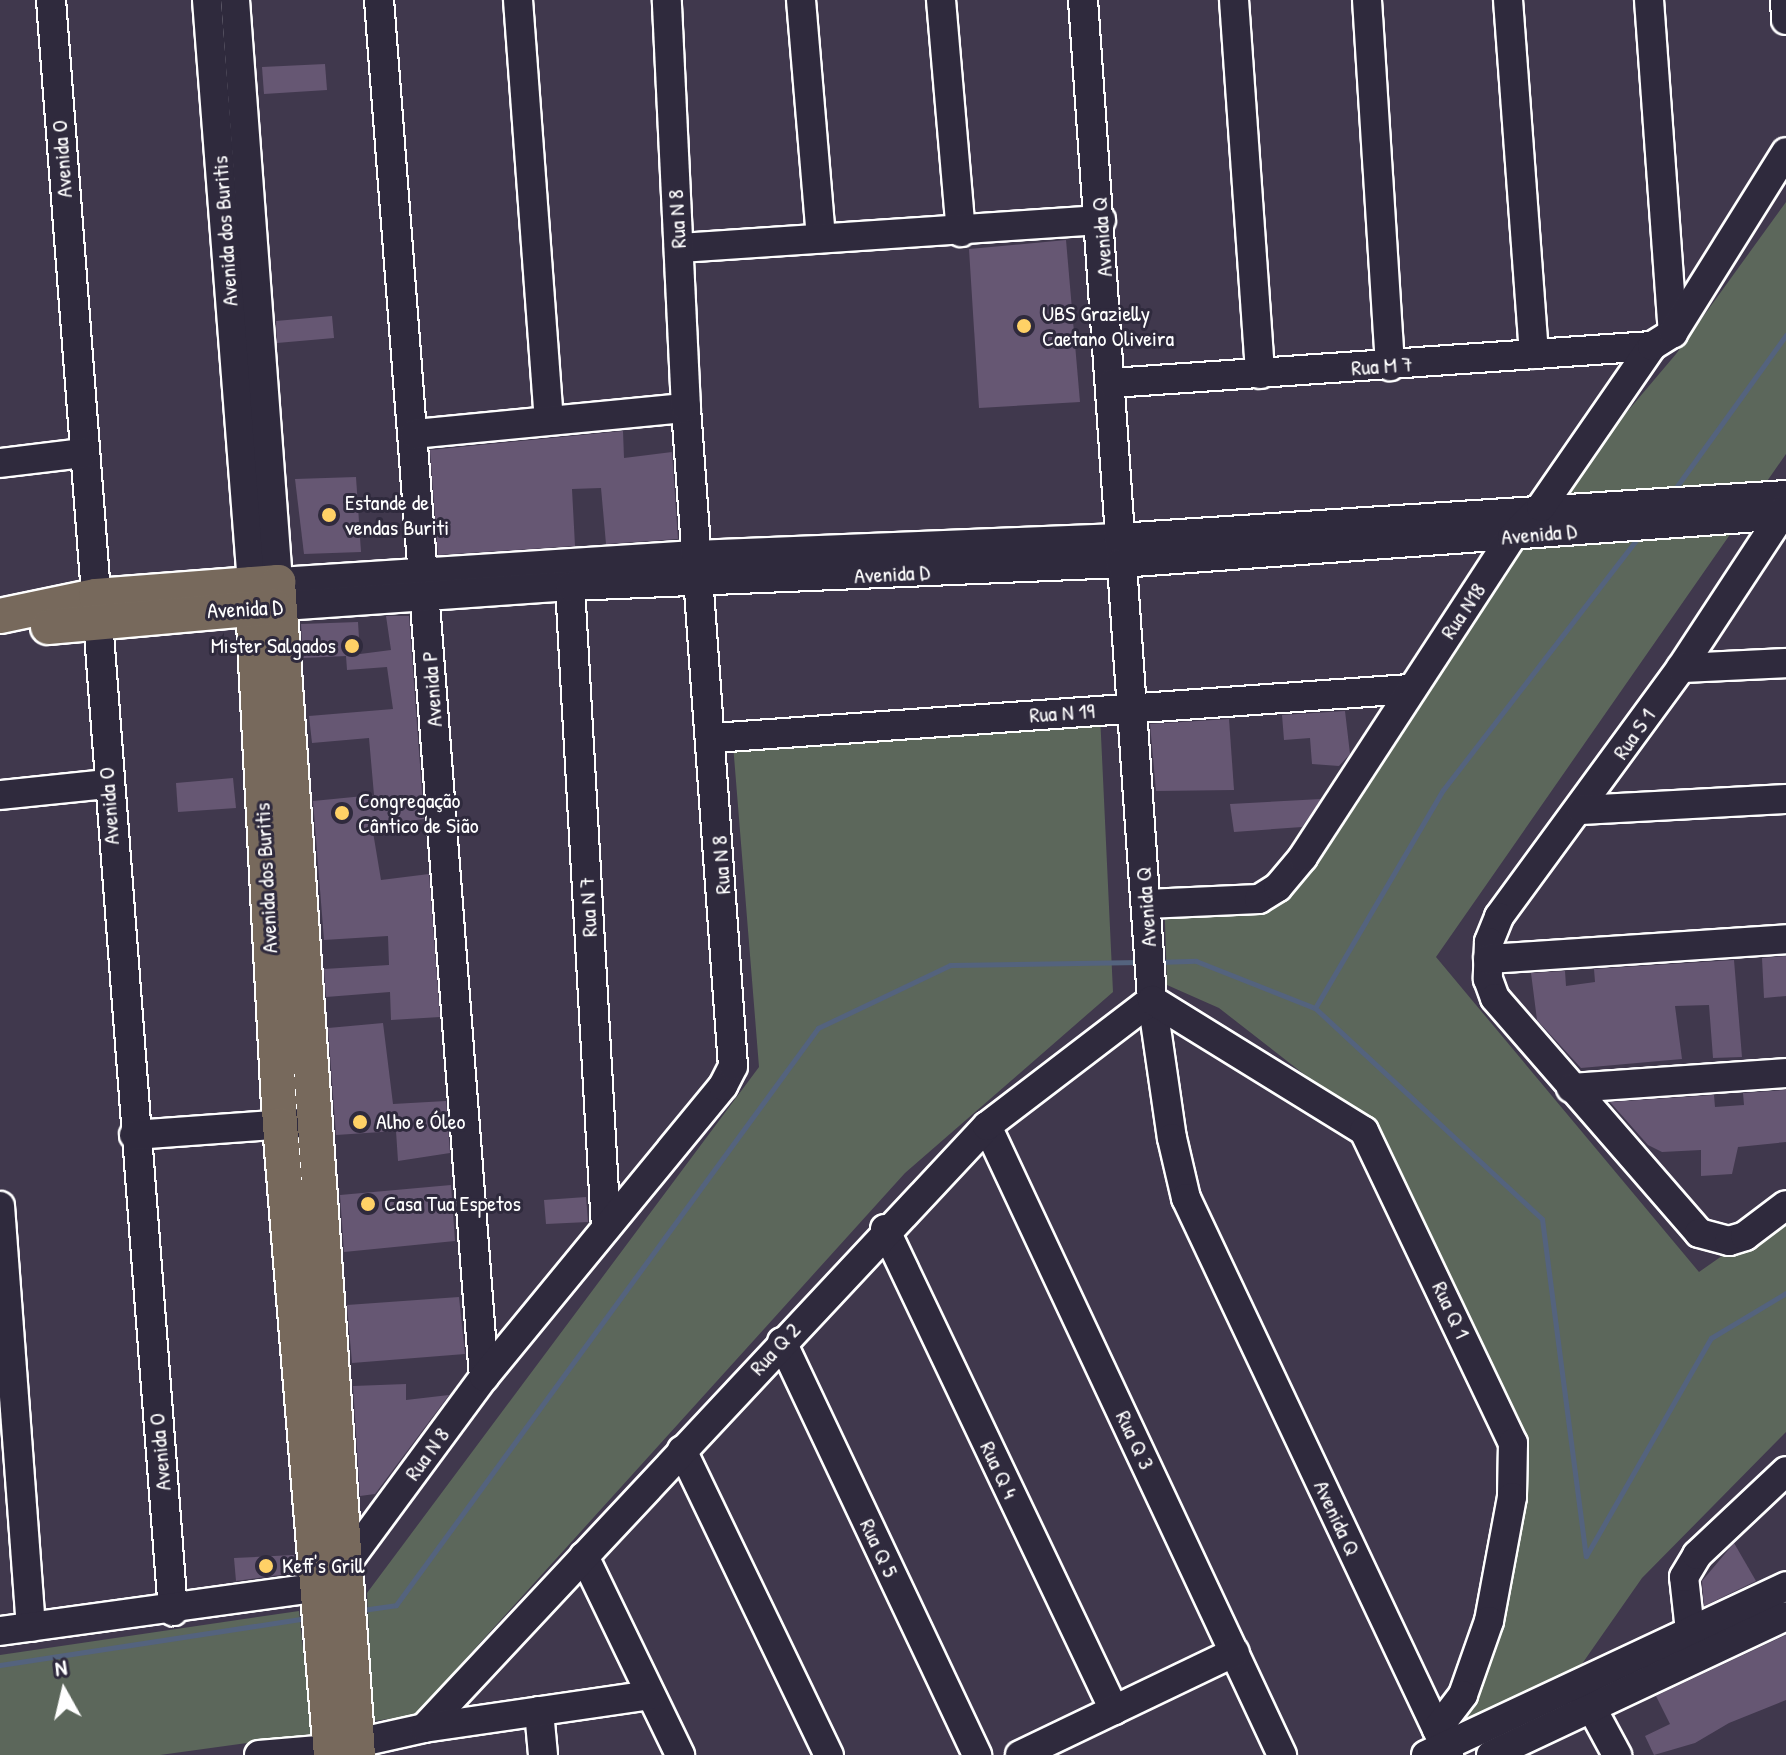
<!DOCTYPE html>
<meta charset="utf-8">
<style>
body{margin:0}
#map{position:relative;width:1786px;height:1755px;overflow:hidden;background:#40384d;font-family:"Patrick Hand",sans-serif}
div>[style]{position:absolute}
.green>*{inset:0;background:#5c675b}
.stream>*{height:5px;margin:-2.5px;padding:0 2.5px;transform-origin:2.5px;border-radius:2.5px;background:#54637e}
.building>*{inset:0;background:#665773}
.roads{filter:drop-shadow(2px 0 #fff) drop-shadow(-2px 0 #fff) drop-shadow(0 2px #fff) drop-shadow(0 -2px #fff)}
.minor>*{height:28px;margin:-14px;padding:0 14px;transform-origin:14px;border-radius:14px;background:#2f2a3d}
.major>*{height:34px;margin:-17px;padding:0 17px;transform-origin:17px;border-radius:17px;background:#77695c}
.dots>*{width:22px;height:22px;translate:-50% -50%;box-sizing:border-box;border:4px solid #2f2a3d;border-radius:50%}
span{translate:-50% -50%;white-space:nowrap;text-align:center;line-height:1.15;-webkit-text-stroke:6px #2f2a3d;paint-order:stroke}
.street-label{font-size:22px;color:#fff}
.poi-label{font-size:22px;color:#fff}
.left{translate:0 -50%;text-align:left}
.right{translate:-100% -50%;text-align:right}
.north{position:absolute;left:24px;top:1651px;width:80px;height:80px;-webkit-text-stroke:6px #2f2a3d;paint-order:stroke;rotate:352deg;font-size:22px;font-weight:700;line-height:32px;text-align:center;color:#fff}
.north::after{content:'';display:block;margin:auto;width:28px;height:36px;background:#fff;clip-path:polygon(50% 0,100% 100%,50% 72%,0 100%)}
</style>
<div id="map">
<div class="green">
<div style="clip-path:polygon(1786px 202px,1786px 454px,1436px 957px,1699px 1272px,1786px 1211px,1786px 1432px,1642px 1578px,1577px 1671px,1461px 1725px,1521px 1442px,1346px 1107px,1219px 1008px,1167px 985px,1164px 892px,1265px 900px,1401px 679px,1676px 354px)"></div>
<div style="clip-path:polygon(1100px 714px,1113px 992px,905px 1173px,414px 1716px,373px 1721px,367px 1593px,759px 1067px,733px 744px)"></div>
<div style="clip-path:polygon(299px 1611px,312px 1734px,160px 1755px,0 1755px,0 1655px)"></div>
</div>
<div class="stream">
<div style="left:1672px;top:493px;width:195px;rotate:-54.2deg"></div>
<div style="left:1158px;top:962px;width:38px;rotate:-2deg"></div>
<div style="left:1196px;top:961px;width:128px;rotate:21.6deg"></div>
<div style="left:1315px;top:1008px;width:310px;rotate:42.9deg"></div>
<div style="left:1542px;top:1219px;width:340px;rotate:82.6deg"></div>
<div style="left:1315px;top:1008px;width:253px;rotate:-59.6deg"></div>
<div style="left:1443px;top:790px;width:321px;rotate:-52.3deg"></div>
<div style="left:1586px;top:1556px;width:251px;rotate:-60.2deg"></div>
<div style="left:1711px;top:1338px;width:87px;rotate:-31deg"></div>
<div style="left:362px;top:1610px;width:34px;rotate:-8deg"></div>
<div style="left:396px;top:1605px;width:715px;rotate:-53.82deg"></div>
<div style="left:818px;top:1028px;width:146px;rotate:-25.5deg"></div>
<div style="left:950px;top:965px;width:190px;rotate:-0.9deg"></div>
<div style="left:0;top:1665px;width:312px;rotate:-8.7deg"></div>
</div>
<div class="building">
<div style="clip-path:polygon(325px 64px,327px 90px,264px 94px,262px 67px)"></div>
<div style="clip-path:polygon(1066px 240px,1080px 402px,979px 408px,969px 249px)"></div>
<div style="clip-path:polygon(332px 316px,334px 338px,277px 343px,276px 321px)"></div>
<div style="clip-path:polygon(623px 431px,624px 458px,672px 452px,678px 539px,606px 544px,601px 488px,572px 489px,575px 546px,438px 555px,430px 450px)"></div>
<div style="clip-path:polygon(356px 477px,361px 552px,304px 554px,295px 479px)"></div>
<div style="clip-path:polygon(386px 616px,409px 616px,424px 819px,372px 826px,381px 880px,429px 874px,440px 1017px,391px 1020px,390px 992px,326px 997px,324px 969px,389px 965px,388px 936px,324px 940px,313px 801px,374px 795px,369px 738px,312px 743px,309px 716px,393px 709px,387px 667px,347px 670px,346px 656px,303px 658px,301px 624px,358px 622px,360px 654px,391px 650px)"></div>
<div style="clip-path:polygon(1345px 711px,1350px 754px,1339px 766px,1312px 764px,1310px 738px,1284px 740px,1282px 715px)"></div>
<div style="clip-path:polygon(1229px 719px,1234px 790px,1156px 791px,1150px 724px)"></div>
<div style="clip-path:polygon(233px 778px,236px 808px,178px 812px,176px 783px)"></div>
<div style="clip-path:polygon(1321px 799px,1302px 827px,1234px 832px,1230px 804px)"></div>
<div style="clip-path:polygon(1786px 956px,1786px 996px,1764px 998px,1762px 958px)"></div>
<div style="clip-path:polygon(1734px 960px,1742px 1057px,1713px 1058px,1709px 1005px,1675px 1006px,1682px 1059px,1581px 1068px,1537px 1020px,1531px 973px,1565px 971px,1566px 986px,1595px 982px,1594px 969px)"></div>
<div style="clip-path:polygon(383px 1023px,393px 1104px,446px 1101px,450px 1153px,398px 1161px,396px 1131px,336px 1135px,328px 1028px)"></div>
<div style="clip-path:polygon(1786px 1090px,1786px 1142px,1738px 1147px,1732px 1174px,1701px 1176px,1701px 1150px,1662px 1152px,1648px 1145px,1610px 1102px,1714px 1095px,1715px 1107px,1744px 1105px,1743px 1093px)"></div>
<div style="clip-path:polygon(451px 1185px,455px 1241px,344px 1252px,340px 1195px)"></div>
<div style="clip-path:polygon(586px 1197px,588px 1222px,546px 1224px,544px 1200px)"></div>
<div style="clip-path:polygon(459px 1297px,465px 1354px,352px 1363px,347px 1305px)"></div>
<div style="clip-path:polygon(406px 1384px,406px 1400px,449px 1395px,375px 1494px,360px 1496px,353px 1386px)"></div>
<div style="clip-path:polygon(1734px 1543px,1756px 1581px,1704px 1606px,1702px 1581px)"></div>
<div style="clip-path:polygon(294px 1555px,296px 1573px,236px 1581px,234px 1558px)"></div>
<div style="clip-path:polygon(1786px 1635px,1786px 1700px,1729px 1723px,1695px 1743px,1654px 1755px,1645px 1736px,1670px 1724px,1656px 1696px)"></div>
</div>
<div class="roads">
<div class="minor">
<div style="left:51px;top:0;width:1616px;rotate:85.67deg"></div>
<div style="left:207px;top:0;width:586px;rotate:85.59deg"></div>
<div style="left:235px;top:0;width:584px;rotate:85.77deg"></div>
<div style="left:278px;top:582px;width:419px;rotate:-3.7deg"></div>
<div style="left:696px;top:555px;width:422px;rotate:-2.3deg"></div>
<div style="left:1118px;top:538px;width:669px;rotate:-3.68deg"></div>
<div style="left:379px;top:0;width:1381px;rotate:85.64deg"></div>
<div style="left:518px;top:0;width:421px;rotate:85.8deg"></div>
<div style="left:801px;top:0;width:239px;rotate:85.2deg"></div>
<div style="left:941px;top:0;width:233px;rotate:85.1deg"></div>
<div style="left:1083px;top:0;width:1002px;rotate:86.05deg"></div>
<div style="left:1152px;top:1000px;width:139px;rotate:81.8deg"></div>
<div style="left:1172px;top:1138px;width:62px;rotate:76.9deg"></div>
<div style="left:1186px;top:1198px;width:616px;rotate:64.72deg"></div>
<div style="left:1234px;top:0;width:375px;rotate:86deg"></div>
<div style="left:1367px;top:0;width:367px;rotate:86.4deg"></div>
<div style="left:1508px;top:0;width:355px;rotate:85.8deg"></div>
<div style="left:1649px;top:0;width:334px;rotate:85.9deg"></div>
<div style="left:1785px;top:0;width:20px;rotate:87deg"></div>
<div style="left:679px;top:248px;width:423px;rotate:-3.8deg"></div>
<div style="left:1112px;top:383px;width:541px;rotate:-3.92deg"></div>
<div style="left:414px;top:434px;width:273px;rotate:-5.5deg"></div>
<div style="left:0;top:463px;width:84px;rotate:-6.9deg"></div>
<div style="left:1786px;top:508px;width:191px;rotate:123.3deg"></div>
<div style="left:1681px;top:668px;width:308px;rotate:126.2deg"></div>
<div style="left:1499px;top:917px;width:27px;rotate:112deg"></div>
<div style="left:1489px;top:942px;width:37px;rotate:92deg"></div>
<div style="left:1488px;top:979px;width:20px;rotate:70deg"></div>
<div style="left:1495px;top:998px;width:311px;rotate:49deg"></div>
<div style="left:1699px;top:1233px;width:31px;rotate:15deg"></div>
<div style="left:1729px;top:1241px;width:17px;rotate:-17deg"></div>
<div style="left:1745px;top:1236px;width:51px;rotate:-37.1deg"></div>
<div style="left:570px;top:586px;width:642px;rotate:86.79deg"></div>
<div style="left:283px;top:606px;width:288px;rotate:-4deg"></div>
<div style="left:570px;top:586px;width:550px;rotate:-2.39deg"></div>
<div style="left:1120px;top:563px;width:668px;rotate:-4.12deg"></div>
<div style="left:1681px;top:668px;width:105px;rotate:-2.7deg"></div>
<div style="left:713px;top:738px;width:700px;rotate:-4.02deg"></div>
<div style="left:0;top:795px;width:108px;rotate:-5.9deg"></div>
<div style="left:1581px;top:810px;width:205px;rotate:-3.1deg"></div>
<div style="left:1146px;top:904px;width:113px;rotate:-2.5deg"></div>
<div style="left:1259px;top:899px;width:22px;rotate:-32deg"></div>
<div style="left:1278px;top:887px;width:39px;rotate:-50deg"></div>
<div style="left:1303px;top:857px;width:382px;rotate:-56.9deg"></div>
<div style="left:1512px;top:537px;width:42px;rotate:-46deg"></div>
<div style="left:1541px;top:507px;width:196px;rotate:-55.4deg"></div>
<div style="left:1652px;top:346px;width:25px;rotate:-32deg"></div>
<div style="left:1673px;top:333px;width:213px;rotate:-58deg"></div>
<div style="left:1488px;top:959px;width:299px;rotate:-3.8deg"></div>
<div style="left:1571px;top:1088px;width:216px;rotate:-4deg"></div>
<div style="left:987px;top:1126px;width:695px;rotate:64.87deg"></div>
<div style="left:134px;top:1135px;width:167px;rotate:-4.1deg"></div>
<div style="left:0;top:1206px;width:422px;rotate:85.8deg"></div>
<div style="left:885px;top:1229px;width:533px;rotate:64.54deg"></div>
<div style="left:782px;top:1342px;width:457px;rotate:64.7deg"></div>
<div style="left:682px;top:1450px;width:339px;rotate:64.3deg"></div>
<div style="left:584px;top:1556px;width:221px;rotate:64.2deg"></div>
<div style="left:0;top:1631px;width:323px;rotate:-7.8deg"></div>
<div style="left:320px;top:1587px;width:35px;rotate:-41deg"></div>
<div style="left:346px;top:1564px;width:232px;rotate:-53.6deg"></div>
<div style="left:484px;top:1377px;width:377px;rotate:-50.6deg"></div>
<div style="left:723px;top:1086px;width:22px;rotate:-63deg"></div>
<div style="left:733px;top:1066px;width:660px;rotate:-94.09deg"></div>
<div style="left:686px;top:408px;width:408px;rotate:-92.7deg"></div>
<div style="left:1697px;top:1646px;width:17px;rotate:-115deg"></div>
<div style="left:1690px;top:1631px;width:54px;rotate:-96.3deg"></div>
<div style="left:1684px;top:1577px;width:26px;rotate:-59deg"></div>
<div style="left:1697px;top:1555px;width:122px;rotate:-43.3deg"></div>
<div style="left:1583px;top:1692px;width:72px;rotate:61.6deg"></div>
<div style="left:539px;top:1711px;width:44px;rotate:84.8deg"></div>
<div style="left:424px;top:1728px;width:824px;rotate:-46.92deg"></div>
<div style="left:987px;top:1126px;width:208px;rotate:-37.4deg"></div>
<div style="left:1152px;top:1000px;width:249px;rotate:31.7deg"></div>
<div style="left:1364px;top:1131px;width:346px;rotate:64.5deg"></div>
<div style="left:1513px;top:1443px;width:54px;rotate:91.1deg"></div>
<div style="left:1512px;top:1497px;width:126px;rotate:100.5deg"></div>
<div style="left:1489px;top:1621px;width:78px;rotate:109.4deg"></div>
<div style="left:1463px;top:1695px;width:43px;rotate:127.4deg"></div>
<div style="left:259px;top:1755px;width:71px;rotate:-4.8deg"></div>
<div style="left:330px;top:1749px;width:96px;rotate:-12.6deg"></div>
<div style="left:424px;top:1728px;width:228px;rotate:-8.3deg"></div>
<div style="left:1020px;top:1755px;width:238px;rotate:-25.6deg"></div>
<div style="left:1426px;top:1755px;width:398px;rotate:-25.1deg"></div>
<div style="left:1491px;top:1755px;width:326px;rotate:-25.2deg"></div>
</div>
<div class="major">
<div style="left:252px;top:584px;width:542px;rotate:87.04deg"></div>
<div style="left:280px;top:1125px;width:632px;rotate:85.37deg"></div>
<div style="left:0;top:616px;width:98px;rotate:-11.8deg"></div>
<div style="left:96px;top:596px;width:183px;rotate:-4.4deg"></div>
<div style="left:278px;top:582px;width:1176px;rotate:86.1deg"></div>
<div style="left:48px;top:627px;width:227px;rotate:-5.1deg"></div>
</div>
</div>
<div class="dots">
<div style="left:1024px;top:326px;background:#ffd166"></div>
<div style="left:329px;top:515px;background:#ffd166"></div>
<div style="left:352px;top:646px;background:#ffd166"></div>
<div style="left:342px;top:813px;background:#ffd166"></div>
<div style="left:360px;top:1122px;background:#ffd166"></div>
<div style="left:368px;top:1204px;background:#ffd166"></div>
<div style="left:266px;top:1566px;background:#ffd166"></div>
</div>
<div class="street-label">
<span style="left:62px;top:159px;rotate:-94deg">Avenida O</span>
<span style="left:677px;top:219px;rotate:-93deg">Rua N 8</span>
<span style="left:225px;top:231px;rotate:-94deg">Avenida dos Buritis</span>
<span style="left:1102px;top:237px;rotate:-94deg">Avenida Q</span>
<span style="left:1382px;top:366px;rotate:-4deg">Rua M 7</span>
<span style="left:1539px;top:534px;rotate:-5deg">Avenida D</span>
<span style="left:892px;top:574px;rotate:-3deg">Avenida D</span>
<span style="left:245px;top:609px;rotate:-3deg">Avenida D</span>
<span style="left:1463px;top:611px;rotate:-56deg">Rua N18</span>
<span style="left:432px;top:689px;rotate:-94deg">Avenida P</span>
<span style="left:1062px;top:713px;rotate:-4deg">Rua N 19</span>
<span style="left:1634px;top:734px;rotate:-55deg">Rua S 1</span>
<span style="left:109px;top:806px;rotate:-94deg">Avenida O</span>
<span style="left:721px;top:865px;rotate:-94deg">Rua N 8</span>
<span style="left:266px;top:878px;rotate:-93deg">Avenida dos Buritis</span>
<span style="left:588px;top:907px;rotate:-93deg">Rua N 7</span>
<span style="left:1146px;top:907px;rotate:-94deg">Avenida Q</span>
<span style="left:1451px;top:1310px;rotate:65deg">Rua Q 1</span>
<span style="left:775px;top:1349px;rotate:-47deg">Rua Q 2</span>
<span style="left:1135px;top:1440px;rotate:65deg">Rua Q 3</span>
<span style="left:160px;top:1452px;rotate:-95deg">Avenida O</span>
<span style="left:427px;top:1454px;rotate:-54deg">Rua N 8</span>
<span style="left:999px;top:1470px;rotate:65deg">Rua Q 4</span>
<span style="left:1337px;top:1518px;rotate:65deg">Avenida Q</span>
<span style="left:879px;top:1548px;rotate:65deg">Rua Q 5</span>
</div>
<div class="poi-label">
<span class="left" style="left:1042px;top:326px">UBS Grazielly<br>Caetano Oliveira</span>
<span class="left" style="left:345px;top:515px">Estande de<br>vendas Buriti</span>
<span class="right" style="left:336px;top:646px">Mister Salgados</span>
<span class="left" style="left:358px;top:813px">Congregação<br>Cântico de Sião</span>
<span class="left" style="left:376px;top:1122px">Alho e Óleo</span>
<span class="left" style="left:384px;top:1204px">Casa Tua Espetos</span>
<span class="left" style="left:282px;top:1566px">Keff's Grill</span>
</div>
<div class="north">N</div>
</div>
